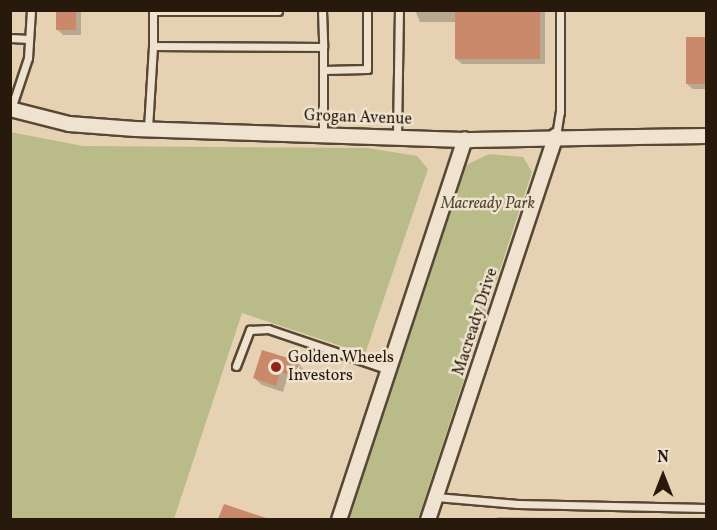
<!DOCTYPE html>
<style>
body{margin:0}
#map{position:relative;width:717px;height:530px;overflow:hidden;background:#e6d2b3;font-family:Vollkorn,serif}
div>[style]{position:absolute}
.green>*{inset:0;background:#b9bb89}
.shadow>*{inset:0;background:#0003}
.building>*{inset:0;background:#ca896b}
.roads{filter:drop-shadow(2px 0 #574735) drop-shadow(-2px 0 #574735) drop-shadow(0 2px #574735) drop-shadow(0 -2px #574735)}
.service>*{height:7px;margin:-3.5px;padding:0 3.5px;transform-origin:3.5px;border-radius:3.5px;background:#efe2ce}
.minor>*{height:14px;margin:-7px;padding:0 7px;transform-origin:7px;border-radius:7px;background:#efe2ce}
.dots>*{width:16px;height:16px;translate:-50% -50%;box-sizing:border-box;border:3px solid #efe2ce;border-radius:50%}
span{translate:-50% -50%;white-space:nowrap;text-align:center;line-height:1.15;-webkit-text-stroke:5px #efe2ce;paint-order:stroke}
.street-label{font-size:16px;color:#27190b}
.park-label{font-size:16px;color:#534a31;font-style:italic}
.poi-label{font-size:16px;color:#27190b}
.left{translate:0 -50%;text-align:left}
.frame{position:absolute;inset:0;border:12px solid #27190b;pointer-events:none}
.north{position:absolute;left:633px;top:446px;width:60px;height:60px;-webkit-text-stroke:4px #efe2ce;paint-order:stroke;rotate:0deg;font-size:16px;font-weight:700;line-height:24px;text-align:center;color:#27190b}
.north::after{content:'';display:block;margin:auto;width:21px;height:27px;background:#27190b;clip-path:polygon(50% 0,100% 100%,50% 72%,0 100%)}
</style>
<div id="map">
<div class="green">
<div style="clip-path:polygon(10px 132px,83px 146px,368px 148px,417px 156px,428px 169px,365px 354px,242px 313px,174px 519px,11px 519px)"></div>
<div style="clip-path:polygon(489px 154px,523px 157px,532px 172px,418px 519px,349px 519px,466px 165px)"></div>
</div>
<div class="shadow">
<div style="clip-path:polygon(58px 10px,81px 10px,81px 35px,63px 35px,58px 30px)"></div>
<div style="clip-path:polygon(415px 10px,545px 10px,545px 64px,462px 64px,456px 59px,456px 22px,420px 22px)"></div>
<div style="clip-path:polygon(687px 39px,706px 39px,706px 89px,693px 89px,687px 84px)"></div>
<div style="clip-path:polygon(297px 362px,304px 370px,300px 383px,287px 379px,283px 392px,262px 385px,254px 378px)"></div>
<div style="clip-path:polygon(225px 505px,266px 520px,220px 520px)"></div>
<div style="clip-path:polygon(497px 517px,555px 518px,556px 520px,497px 520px)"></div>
</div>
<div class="building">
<div style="clip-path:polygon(56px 10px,76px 10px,76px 30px,56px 30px)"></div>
<div style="clip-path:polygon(455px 10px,540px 10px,540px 59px,455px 59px)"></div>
<div style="clip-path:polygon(686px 37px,706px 37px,706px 84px,686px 84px)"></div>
<div style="clip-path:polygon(262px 350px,298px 361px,293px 376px,280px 372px,276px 386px,253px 378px)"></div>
<div style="clip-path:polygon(224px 504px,266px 518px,265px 519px,218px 519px)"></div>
</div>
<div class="roads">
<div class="service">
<div style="left:322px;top:10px;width:37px;rotate:88deg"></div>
<div style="left:10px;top:38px;width:19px;rotate:3deg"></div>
<div style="left:153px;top:46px;width:35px;rotate:-90deg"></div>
<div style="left:153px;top:11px;width:125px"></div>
<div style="left:324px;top:70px;width:43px;rotate:-1.3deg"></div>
<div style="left:367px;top:69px;width:59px;rotate:-90deg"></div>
<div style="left:11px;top:109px;width:54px;rotate:-71.6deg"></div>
<div style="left:28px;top:58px;width:48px;rotate:-86.4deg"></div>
<div style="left:148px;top:128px;width:82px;rotate:-86.5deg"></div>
<div style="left:153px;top:46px;width:170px;rotate:0.3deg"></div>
<div style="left:323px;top:47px;width:87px;rotate:90deg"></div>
<div style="left:397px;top:136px;width:126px;rotate:-89.1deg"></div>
<div style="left:556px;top:136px;width:24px;rotate:-81deg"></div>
<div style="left:560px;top:112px;width:102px;rotate:-90deg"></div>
<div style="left:236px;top:366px;width:39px;rotate:-69deg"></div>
<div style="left:250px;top:330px;width:18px;rotate:-3deg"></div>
<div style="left:268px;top:329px;width:128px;rotate:18.7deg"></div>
<div style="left:436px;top:497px;width:82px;rotate:4.9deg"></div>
<div style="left:518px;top:504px;width:188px;rotate:1.2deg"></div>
</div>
<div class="minor">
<div style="left:10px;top:109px;width:61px;rotate:14.3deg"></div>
<div style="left:69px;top:124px;width:66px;rotate:4.3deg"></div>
<div style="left:135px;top:129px;width:336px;rotate:1.9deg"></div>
<div style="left:471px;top:140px;width:235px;rotate:-1deg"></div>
<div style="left:339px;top:520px;width:401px;rotate:-71.7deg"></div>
<div style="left:428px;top:520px;width:405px;rotate:-71.6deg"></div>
</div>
</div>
<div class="dots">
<div style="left:276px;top:367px;background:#8f2418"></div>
</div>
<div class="street-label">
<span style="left:358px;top:118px;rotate:2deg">Grogan Avenue</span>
<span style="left:476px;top:322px;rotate:-72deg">Macready Drive</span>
</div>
<div class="park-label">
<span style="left:488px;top:204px">Macready Park</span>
</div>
<div class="poi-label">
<span class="left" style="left:288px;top:367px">Golden Wheels<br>Investors</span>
</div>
<div class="frame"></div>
<div class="north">N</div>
</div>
